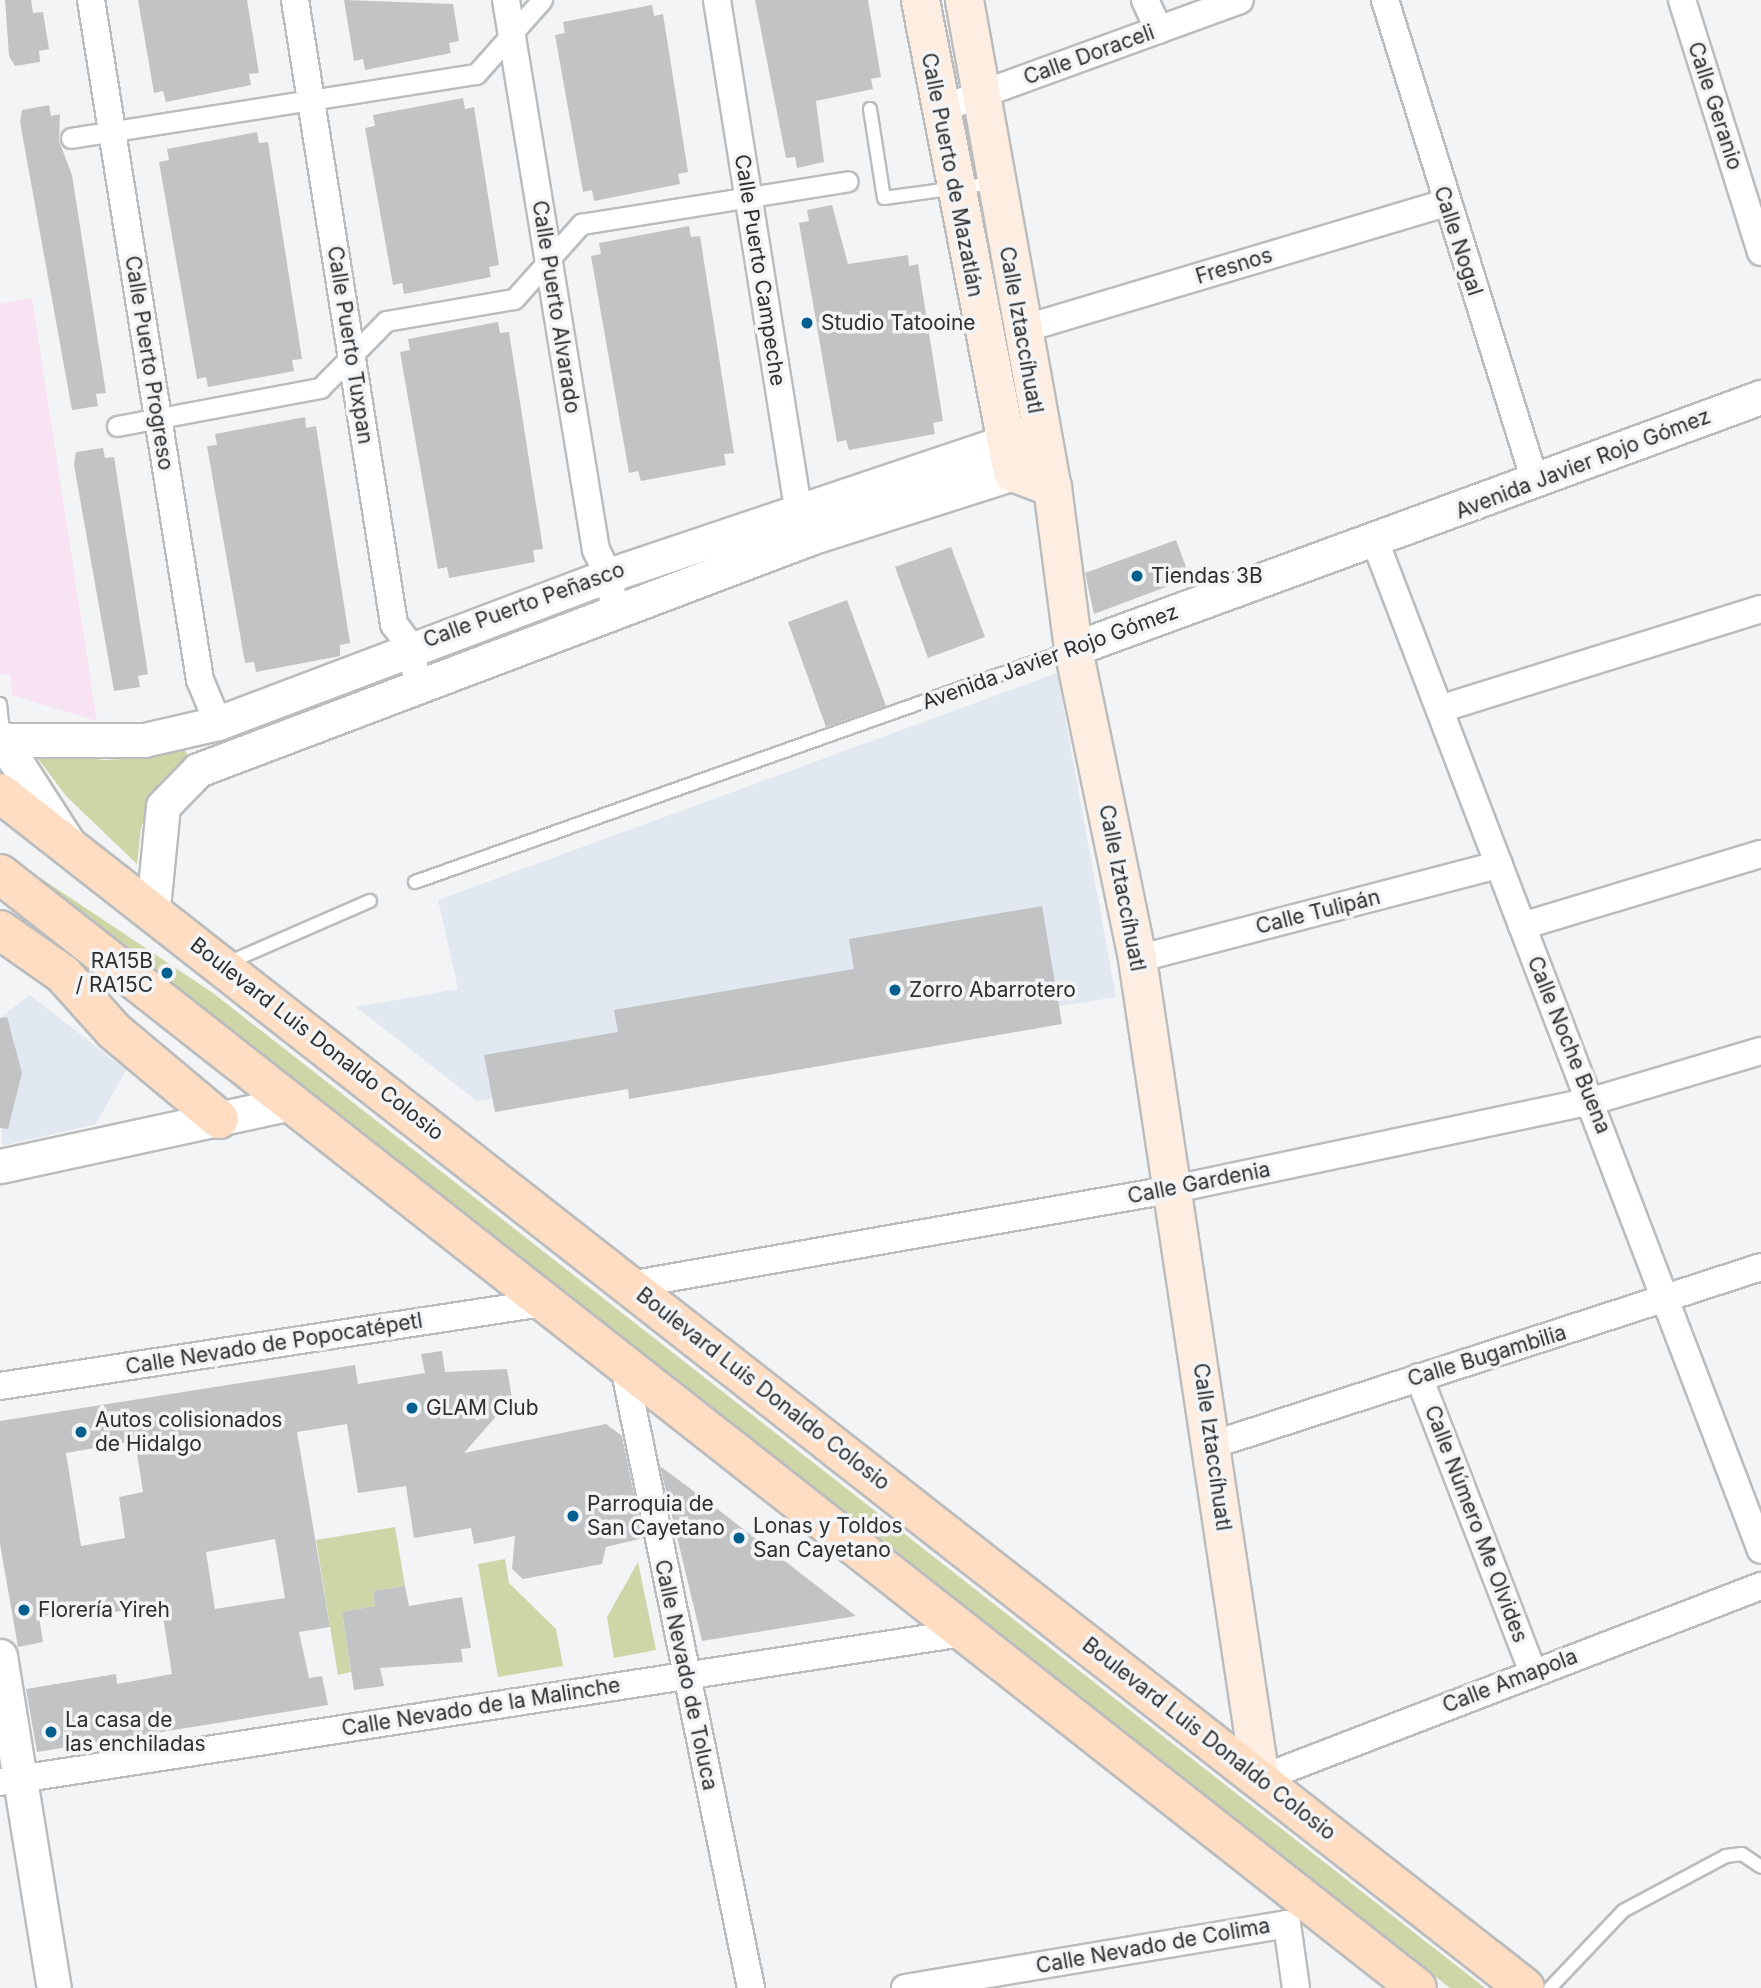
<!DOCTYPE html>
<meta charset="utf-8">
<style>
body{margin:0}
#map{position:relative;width:1761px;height:1988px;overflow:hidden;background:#f3f4f6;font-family:Inter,sans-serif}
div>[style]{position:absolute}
.built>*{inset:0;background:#e1e8f0}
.medical>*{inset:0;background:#f8e3f3}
.green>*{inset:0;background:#ced5a6}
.building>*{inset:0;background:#c1c3c5}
.roads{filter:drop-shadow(2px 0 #babcbd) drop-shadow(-2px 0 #babcbd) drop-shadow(0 2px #babcbd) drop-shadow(0 -2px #babcbd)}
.service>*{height:12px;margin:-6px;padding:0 6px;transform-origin:6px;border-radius:6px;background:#fff}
.pedestrian>*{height:19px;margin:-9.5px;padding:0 9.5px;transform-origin:9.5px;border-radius:9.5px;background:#fff}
.minor>*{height:26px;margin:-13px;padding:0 13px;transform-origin:13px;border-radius:13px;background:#fff}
.tertiary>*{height:33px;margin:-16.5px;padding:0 16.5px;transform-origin:16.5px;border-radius:16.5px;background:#fff}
.secondary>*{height:37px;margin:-18.5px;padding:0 18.5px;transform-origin:18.5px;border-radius:18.5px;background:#feeee1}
.primary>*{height:38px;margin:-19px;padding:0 19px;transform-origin:19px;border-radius:19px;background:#feddc2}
.dots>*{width:19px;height:19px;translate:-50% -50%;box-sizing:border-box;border:4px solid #f3f4f6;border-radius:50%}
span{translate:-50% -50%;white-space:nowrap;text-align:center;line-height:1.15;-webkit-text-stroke:7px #f3f4f6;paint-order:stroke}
.street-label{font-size:21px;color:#2e2f30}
.poi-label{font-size:21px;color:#2e2f30}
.left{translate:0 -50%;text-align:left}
.right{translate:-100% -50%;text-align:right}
</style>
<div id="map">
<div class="built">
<div style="clip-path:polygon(1057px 673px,1116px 997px,477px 1101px,356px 1007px,458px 989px,438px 900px)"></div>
<div style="clip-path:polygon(30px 995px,126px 1070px,96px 1124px,2px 1146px,0 1018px)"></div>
</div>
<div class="medical">
<div style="clip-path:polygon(32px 298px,97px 721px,12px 695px,10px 674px,0 675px,0 304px)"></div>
</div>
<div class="green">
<div style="clip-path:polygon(184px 747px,188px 757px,156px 790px,141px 828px,137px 864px,66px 796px,33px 752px,105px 760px,155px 757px)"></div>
<div style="clip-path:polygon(12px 859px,213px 993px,1485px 1988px,1450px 1988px)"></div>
<div style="clip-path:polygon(395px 1527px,405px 1586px,373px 1591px,375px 1606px,342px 1612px,351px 1672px,338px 1675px,316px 1540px)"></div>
<div style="clip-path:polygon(505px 1559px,509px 1583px,556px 1629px,563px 1666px,498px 1677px,478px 1564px)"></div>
<div style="clip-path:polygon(638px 1562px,656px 1650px,614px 1658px,607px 1617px)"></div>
</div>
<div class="building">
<div style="clip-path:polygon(5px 0,31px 0,33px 13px,43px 12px,49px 49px,39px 51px,40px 62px,15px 66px,9px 56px)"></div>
<div style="clip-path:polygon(138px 0,247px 0,259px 73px,249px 74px,251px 85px,166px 102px,163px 91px,154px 93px)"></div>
<div style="clip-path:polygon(344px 0,453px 4px,459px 41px,449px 43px,451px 53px,365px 70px,363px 59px,354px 61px)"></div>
<div style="clip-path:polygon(755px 0,868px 0,881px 77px,871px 79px,873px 89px,816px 101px,824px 162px,797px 168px,795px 157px,786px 158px)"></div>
<div style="clip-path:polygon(652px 5px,654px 16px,663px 14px,688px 172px,678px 174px,680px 184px,594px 201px,592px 190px,583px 192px,555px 35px,565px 33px,563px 22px)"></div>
<div style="clip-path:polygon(463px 98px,465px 109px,474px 107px,499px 265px,489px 267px,491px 277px,404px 294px,402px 283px,393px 285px,365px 128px,375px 126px,373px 115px)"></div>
<div style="clip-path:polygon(49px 105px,51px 116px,60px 114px,59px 141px,72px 175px,106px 393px,96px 394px,98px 406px,72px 410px,20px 122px,22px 110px)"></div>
<div style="clip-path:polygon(257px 132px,259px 143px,268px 142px,302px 359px,292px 360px,294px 371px,208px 387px,206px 377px,197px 379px,159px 162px,169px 160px,167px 149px)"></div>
<div style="clip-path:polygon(832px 205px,848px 264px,908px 255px,909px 266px,918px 264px,943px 421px,933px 423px,935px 434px,849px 450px,846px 440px,837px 442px,799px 223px,809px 221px,807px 210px)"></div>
<div style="clip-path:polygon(689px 226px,691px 237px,700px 236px,734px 453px,724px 454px,726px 465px,641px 481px,638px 471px,629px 473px,591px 256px,601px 254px,599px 243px)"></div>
<div style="clip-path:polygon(498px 322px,500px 333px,509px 332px,543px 549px,533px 550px,535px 562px,449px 578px,447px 567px,438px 569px,400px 352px,410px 350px,408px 339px)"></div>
<div style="clip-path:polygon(305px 417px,306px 428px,316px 426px,350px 643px,340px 645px,340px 656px,256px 672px,254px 662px,245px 663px,207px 446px,217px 445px,215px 434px)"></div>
<div style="clip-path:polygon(103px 448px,105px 458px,114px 457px,148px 674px,138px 676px,140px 687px,114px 691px,74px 465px,76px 452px)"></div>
<div style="clip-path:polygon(1176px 540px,1190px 578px,1094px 614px,1085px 573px)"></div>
<div style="clip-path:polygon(951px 547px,985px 637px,928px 658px,895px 567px)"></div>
<div style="clip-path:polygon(847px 600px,886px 706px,826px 727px,788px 622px)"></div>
<div style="clip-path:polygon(1042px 906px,1062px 1024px,629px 1099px,628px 1089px,495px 1112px,484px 1055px,618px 1032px,614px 1010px,854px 969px,849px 939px)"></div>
<div style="clip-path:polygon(7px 1017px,22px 1073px,8px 1129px,0 1128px,0 1018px)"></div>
<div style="clip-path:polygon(evenodd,442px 1351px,445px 1372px,507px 1369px,512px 1398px,497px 1400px,498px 1414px,464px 1453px,606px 1424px,622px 1436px,643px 1538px,606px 1547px,602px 1564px,523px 1579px,512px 1569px,515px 1536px,474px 1544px,471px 1528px,414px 1538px,406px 1486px,358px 1493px,347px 1424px,297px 1432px,330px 1627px,299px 1632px,309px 1678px,322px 1676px,328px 1705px,37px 1752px,26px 1689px,116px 1674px,117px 1684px,172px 1674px,161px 1604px,86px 1617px,84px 1607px,39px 1617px,43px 1642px,18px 1647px,0 1544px,0 1421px,355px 1365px,358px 1384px,425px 1373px,421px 1354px,442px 1351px,135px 1441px,143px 1492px,119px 1497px,125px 1538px,81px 1546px,66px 1453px,135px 1441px,442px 1351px,275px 1539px,285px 1598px,215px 1609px,206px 1552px,275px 1539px)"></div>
<div style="clip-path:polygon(660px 1466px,707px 1501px,856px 1616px,702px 1641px)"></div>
<div style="clip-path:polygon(405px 1586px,409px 1606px,462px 1597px,471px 1648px,461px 1649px,463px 1662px,380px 1668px,384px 1686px,354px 1690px,342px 1612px,375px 1606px,373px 1591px)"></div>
</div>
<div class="roads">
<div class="service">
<div style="left:870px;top:109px;width:90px;rotate:81.1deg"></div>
<div style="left:884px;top:198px;width:110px;rotate:-7.8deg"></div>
<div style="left:0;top:704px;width:31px;rotate:84deg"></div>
<div style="left:415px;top:882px;width:694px;rotate:-19.53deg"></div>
<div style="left:225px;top:964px;width:158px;rotate:-23.5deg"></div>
<div style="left:1550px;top:1988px;width:106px;rotate:-46.5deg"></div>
<div style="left:1623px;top:1911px;width:117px;rotate:-28.1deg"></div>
<div style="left:1726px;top:1856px;width:16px;rotate:-7deg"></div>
<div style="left:1742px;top:1854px;width:23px;rotate:34deg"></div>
</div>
<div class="pedestrian">
<div style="left:71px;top:138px;width:410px;rotate:-9deg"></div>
<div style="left:476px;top:74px;width:99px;rotate:-48.3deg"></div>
<div style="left:117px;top:426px;width:207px;rotate:-10.6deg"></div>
<div style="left:320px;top:388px;width:94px;rotate:-45.4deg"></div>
<div style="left:386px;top:321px;width:130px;rotate:-9.8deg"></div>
<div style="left:514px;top:299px;width:101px;rotate:-48.2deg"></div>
<div style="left:581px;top:224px;width:270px;rotate:-9.1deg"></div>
</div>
<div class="minor">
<div style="left:91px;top:0;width:689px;rotate:80.89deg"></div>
<div style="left:200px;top:680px;width:47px;rotate:67.3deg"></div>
<div style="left:295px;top:0;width:632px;rotate:80.98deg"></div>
<div style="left:394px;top:624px;width:27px;rotate:54deg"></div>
<div style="left:410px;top:646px;width:40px;rotate:78deg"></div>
<div style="left:506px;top:0;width:557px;rotate:80.71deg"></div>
<div style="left:596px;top:550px;width:28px;rotate:63deg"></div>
<div style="left:609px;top:575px;width:36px;rotate:81deg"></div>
<div style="left:717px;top:0;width:514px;rotate:80.94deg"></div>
<div style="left:798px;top:508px;width:23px;rotate:61deg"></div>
<div style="left:1145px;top:0;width:33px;rotate:65deg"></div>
<div style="left:1385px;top:0;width:504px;rotate:72.68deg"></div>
<div style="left:1682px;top:0;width:264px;rotate:72.6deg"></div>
<div style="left:938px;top:110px;width:321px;rotate:-20deg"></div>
<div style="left:1023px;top:329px;width:440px;rotate:-16.6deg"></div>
<div style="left:1375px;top:541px;width:1080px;rotate:69.07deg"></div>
<div style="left:1443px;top:708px;width:333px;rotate:-17.3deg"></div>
<div style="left:1522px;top:926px;width:250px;rotate:-16.8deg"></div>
<div style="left:1137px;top:959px;width:374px;rotate:-14.6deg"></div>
<div style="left:629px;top:1285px;width:553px;rotate:-9.99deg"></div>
<div style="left:1174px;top:1189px;width:427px;rotate:-11.9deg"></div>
<div style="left:1592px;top:1101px;width:176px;rotate:-16.5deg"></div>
<div style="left:623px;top:1362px;width:639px;rotate:78.44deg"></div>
<div style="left:1419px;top:1377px;width:316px;rotate:68.9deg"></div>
<div style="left:0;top:1386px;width:555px;rotate:-8.7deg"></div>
<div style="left:1212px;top:1445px;width:577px;rotate:-17.96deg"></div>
<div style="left:1260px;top:1779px;width:537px;rotate:-21.07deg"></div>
<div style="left:0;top:1782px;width:973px;rotate:-8.8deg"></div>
<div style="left:1287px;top:1924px;width:65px;rotate:82deg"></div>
<div style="left:905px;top:1988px;width:387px;rotate:-9.5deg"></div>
</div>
<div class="tertiary">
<div style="left:1073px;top:649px;width:733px;rotate:-20.12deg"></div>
<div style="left:0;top:737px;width:124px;rotate:57.2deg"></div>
<div style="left:4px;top:740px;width:140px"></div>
<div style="left:144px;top:740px;width:76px;rotate:-12.9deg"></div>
<div style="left:218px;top:723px;width:418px;rotate:-20.7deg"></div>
<div style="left:609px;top:575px;width:445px;rotate:-18.6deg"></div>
<div style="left:153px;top:908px;width:102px;rotate:-84.4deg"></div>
<div style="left:163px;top:806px;width:50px;rotate:-45.8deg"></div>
<div style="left:198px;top:770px;width:658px;rotate:-20.75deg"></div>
<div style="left:813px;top:537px;width:236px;rotate:-17.7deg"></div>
<div style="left:0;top:1166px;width:293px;rotate:-12.2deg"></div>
<div style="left:0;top:1656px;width:336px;rotate:80.8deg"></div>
</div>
<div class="secondary">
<div style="left:920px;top:0;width:481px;rotate:79deg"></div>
<div style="left:1012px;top:472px;width:43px;rotate:20.6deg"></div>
<div style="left:964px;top:0;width:495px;rotate:79.8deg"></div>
<div style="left:1052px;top:487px;width:163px;rotate:82.6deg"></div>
<div style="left:1073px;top:649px;width:317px;rotate:78.3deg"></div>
<div style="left:1137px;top:959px;width:829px;rotate:81.47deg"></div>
</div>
<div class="primary">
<div style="left:0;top:793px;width:1937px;rotate:38.08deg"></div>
<div style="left:0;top:874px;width:1802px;rotate:38.17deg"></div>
<div style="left:0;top:930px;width:77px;rotate:34.9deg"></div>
<div style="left:63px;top:974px;width:76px;rotate:48.2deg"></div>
<div style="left:114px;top:1031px;width:137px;rotate:40deg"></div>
</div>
</div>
<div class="dots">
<div style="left:807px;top:323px;background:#005f8f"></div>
<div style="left:1137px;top:576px;background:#005f8f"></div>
<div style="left:167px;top:973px;background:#005f8f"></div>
<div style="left:895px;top:990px;background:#005f8f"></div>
<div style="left:412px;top:1408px;background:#005f8f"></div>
<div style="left:81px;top:1432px;background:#005f8f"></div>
<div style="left:573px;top:1516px;background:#005f8f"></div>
<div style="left:739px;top:1538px;background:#005f8f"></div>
<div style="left:24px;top:1610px;background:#005f8f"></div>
<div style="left:51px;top:1732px;background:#005f8f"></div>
</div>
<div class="street-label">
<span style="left:1089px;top:55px;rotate:-20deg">Calle Doraceli</span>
<span style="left:1715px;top:106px;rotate:72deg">Calle Geranio</span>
<span style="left:952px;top:175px;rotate:79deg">Calle Puerto de Mazatlán</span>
<span style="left:1458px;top:241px;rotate:72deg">Calle Nogal</span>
<span style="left:1234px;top:266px;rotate:-17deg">Fresnos</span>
<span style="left:760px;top:270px;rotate:81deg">Calle Puerto Campeche</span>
<span style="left:556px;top:307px;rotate:81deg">Calle Puerto Alvarado</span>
<span style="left:1021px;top:330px;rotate:80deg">Calle Iztaccíhuatl</span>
<span style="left:350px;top:345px;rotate:81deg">Calle Puerto Tuxpan</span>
<span style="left:149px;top:363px;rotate:81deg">Calle Puerto Progreso</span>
<span style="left:1583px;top:464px;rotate:-21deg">Avenida Javier Rojo Gómez</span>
<span style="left:524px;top:605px;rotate:-20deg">Calle Puerto Peñasco</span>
<span style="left:1050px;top:657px;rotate:-20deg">Avenida Javier Rojo Gómez</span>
<span style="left:1122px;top:888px;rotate:79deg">Calle Iztaccíhuatl</span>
<span style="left:1318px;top:912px;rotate:-14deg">Calle Tulipán</span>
<span style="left:317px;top:1039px;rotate:38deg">Boulevard Luis Donaldo Colosio</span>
<span style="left:1569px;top:1045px;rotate:68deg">Calle Noche Buena</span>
<span style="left:1199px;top:1183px;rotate:-11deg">Calle Gardenia</span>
<span style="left:274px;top:1344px;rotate:-9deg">Calle Nevado de Popocatépetl</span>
<span style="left:1487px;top:1356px;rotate:-17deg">Calle Bugambilia</span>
<span style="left:763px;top:1389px;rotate:38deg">Boulevard Luis Donaldo Colosio</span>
<span style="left:1212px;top:1447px;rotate:82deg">Calle Iztaccíhuatl</span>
<span style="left:1476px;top:1524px;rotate:69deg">Calle Número Me Olvides</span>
<span style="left:686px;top:1675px;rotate:78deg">Calle Nevado de Toluca</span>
<span style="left:1510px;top:1681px;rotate:-21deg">Calle Amapola</span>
<span style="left:481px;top:1707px;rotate:-9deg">Calle Nevado de la Malinche</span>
<span style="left:1209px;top:1739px;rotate:38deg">Boulevard Luis Donaldo Colosio</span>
<span style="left:1153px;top:1946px;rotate:-10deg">Calle Nevado de Colima</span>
</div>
<div class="poi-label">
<span class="left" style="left:821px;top:323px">Studio Tatooine</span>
<span class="left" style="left:1151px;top:576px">Tiendas 3B</span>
<span class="right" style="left:153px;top:973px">RA15B<br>/ RA15C</span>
<span class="left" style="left:909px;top:990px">Zorro Abarrotero</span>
<span class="left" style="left:426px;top:1408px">GLAM Club</span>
<span class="left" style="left:95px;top:1432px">Autos colisionados<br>de Hidalgo</span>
<span class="left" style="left:587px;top:1516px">Parroquia de<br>San Cayetano</span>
<span class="left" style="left:753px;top:1538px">Lonas y Toldos<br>San Cayetano</span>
<span class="left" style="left:38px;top:1610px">Florería Yireh</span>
<span class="left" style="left:65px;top:1732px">La casa de<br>las enchiladas</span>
</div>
</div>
